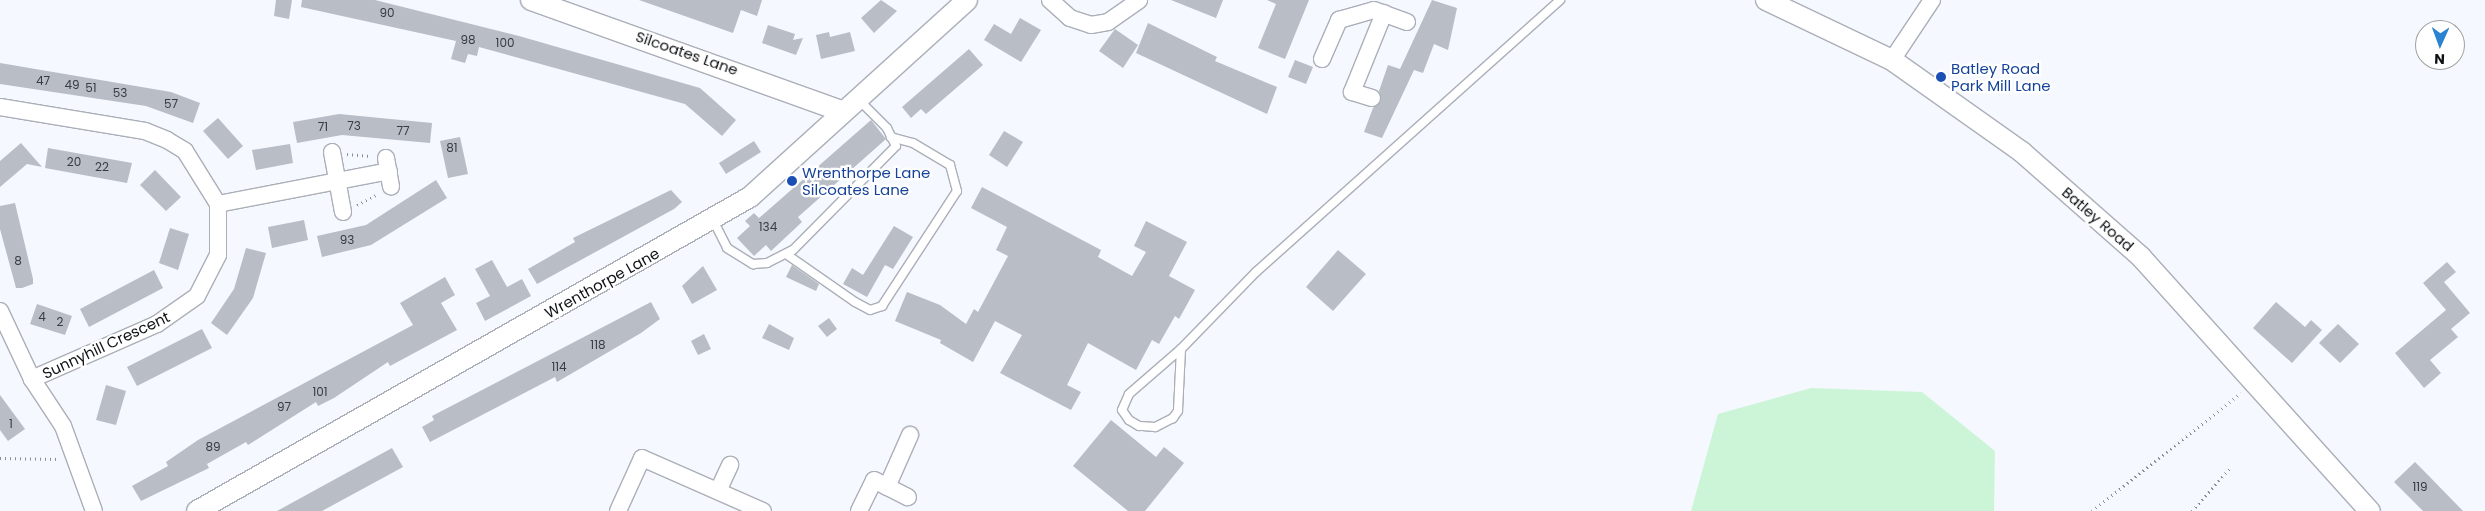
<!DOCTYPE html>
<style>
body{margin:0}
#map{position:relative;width:2485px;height:511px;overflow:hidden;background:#f5f8fe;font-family:Poppins,sans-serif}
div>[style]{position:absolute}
.green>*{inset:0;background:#ccf5d7}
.building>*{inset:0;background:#b8bdc6}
.path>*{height:3px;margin-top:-1.5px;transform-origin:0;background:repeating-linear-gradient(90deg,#8b8e92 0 1px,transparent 0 5px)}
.roads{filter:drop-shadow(1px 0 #aaafb8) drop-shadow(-1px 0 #aaafb8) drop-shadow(0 1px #aaafb8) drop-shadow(0 -1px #aaafb8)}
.service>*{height:8px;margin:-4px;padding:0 4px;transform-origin:4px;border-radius:4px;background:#fff}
.minor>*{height:16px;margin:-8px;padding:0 8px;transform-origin:8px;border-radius:8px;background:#fff}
.tertiary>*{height:20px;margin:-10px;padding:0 10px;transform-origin:10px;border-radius:10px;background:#fff}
.dots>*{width:14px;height:14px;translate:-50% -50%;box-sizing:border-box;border:2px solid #fff;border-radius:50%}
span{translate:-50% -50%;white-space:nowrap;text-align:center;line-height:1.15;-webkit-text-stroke:4.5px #fff;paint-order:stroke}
.number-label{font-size:12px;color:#393c40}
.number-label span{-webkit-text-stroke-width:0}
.street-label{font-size:15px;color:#0f1114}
.transit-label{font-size:15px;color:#164399}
.left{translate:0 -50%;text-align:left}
.north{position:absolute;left:2415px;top:20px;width:50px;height:50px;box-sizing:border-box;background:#fff;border:1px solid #9fa0a1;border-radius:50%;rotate:182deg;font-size:14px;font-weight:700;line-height:20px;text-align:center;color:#0f1114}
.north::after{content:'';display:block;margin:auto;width:18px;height:22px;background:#2a83d0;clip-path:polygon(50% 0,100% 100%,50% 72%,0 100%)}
</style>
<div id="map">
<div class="green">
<div style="clip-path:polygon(1811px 388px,1922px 392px,1995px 451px,1994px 511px,1691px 511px,1718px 414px)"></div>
</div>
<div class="building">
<div style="clip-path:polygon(276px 0,292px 0,289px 19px,274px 16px)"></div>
<div style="clip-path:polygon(302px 0,375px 0,519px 36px,700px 88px,736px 120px,722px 136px,685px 104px,479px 47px,477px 56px,468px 54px,465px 63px,451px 59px,456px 41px,301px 7px)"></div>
<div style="clip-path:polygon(639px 0,762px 0,757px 16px,741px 10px,733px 33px)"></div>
<div style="clip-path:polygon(881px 0,897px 11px,874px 33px,861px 18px)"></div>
<div style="clip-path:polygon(1171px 0,1223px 0,1216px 18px)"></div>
<div style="clip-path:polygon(1267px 0,1309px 0,1285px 59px,1258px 48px,1276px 4px)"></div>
<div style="clip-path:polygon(1432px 0,1457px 8px,1448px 50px,1434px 44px,1423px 73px,1414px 70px,1382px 138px,1364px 132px,1373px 108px,1381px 101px,1379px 91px,1388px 65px,1400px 69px)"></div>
<div style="clip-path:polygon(1020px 18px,1041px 30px,1021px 62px,984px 40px,994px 24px,1011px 34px)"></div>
<div style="clip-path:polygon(1148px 23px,1217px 57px,1215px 61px,1277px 87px,1267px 114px,1136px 53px)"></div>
<div style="clip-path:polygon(768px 25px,795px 34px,793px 40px,803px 38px,796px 55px,762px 43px)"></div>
<div style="clip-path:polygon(1115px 29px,1138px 45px,1123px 68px,1099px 51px)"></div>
<div style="clip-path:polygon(829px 32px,830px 37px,850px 32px,855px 51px,821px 59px,816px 35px)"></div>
<div style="clip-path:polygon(969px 49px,983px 65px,926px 114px,921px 109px,911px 118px,902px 107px)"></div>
<div style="clip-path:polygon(1295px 60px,1313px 67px,1306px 84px,1288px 77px)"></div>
<div style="clip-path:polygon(0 63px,171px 92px,200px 103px,193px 123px,146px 106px,0 84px)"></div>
<div style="clip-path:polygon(339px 114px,432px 123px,430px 143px,342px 135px,297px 143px,293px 122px)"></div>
<div style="clip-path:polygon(218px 118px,243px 146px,228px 159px,203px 131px)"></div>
<div style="clip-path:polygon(871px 120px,886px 139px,798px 217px,802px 222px,771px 251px,766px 245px,754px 256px,737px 238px,750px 226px,745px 221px,754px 213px,759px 218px)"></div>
<div style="clip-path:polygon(1004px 131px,1023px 142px,1007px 167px,989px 155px)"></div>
<div style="clip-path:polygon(460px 137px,468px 174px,448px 178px,440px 141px)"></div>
<div style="clip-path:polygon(754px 141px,761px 152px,726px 174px,719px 163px)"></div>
<div style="clip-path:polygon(21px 143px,42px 167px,27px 164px,0 187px,0 161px)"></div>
<div style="clip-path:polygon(290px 144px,293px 163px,256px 170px,252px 150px)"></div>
<div style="clip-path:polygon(48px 148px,132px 163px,127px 183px,45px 168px)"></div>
<div style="clip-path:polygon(155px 170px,181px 197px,166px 211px,140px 185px)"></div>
<div style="clip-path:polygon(436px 180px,447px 198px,371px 245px,322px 257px,317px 236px,366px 225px)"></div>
<div style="clip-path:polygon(982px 187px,1101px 250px,1098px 257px,1132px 276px,1146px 252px,1134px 246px,1146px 221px,1187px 242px,1169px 276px,1195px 290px,1179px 319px,1175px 316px,1159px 344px,1152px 340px,1136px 370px,1088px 343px,1067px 385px,1081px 392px,1071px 410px,1000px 373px,1022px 335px,995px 321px,973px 362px,940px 343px,941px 340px,895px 321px,907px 292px,940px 305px,966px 324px,974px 309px,978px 312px,1008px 256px,996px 250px,1007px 227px,971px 208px)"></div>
<div style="clip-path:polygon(671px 190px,682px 202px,674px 209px,537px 284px,528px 269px,575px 242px,573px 238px)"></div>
<div style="clip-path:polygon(15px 203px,33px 279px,33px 284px,22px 288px,16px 288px,0 229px,0 206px)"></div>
<div style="clip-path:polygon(304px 220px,308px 240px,272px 248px,268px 227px)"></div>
<div style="clip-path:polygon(894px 226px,913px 237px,893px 269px,885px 265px,867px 297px,843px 284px,852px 268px,863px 275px)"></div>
<div style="clip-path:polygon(170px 228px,189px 234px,178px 270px,159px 263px)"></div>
<div style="clip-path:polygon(246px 248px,266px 253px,253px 298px,227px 335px,211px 323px,234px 289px)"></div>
<div style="clip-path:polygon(1338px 250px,1366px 274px,1333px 311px,1306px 287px)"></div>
<div style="clip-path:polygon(492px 260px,507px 287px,522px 279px,531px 296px,485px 321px,476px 303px,490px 296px,475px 269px)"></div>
<div style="clip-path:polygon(2447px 262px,2456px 272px,2444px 282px,2470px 313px,2451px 329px,2458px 337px,2430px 360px,2441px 373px,2424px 388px,2395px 353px,2446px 310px,2423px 283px)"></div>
<div style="clip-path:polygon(792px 265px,819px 284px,816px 291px,786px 277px)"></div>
<div style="clip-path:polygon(703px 266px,717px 290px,692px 304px,682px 286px)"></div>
<div style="clip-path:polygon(154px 270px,163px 288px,89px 327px,80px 309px)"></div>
<div style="clip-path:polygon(445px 277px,455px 295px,441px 303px,457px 330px,390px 366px,388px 362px,334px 398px,318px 406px,316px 402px,248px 445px,246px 442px,207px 464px,209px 468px,141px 501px,132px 486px,168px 466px,166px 462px,198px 440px,413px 325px,400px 303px)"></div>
<div style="clip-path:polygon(651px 302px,660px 319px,641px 333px,557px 382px,555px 377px,430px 442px,422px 427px,434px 420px,432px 416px)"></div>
<div style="clip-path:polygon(2276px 302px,2305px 327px,2311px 320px,2322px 330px,2292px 363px,2253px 328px)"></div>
<div style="clip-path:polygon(37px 304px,72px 316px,65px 335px,30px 324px)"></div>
<div style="clip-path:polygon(829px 318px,837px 329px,827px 337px,818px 326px)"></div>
<div style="clip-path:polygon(769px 324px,794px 338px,789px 350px,762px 338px)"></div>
<div style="clip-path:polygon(2338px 324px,2359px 344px,2340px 363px,2319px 343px)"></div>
<div style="clip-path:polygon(202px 329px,212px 348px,137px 386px,127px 367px)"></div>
<div style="clip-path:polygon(704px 334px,711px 349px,698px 355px,691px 341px)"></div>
<div style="clip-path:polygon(106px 385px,126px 391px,116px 425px,96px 420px)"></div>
<div style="clip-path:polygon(0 395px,25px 429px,8px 441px,0 430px)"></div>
<div style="clip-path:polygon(1111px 420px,1156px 457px,1164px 447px,1184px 463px,1145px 511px,1128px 511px,1073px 466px)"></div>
<div style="clip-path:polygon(392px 448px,403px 467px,322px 511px,277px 511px)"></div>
<div style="clip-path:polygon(2415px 462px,2425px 472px,2463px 511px,2423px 511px,2394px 482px)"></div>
</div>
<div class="path">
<div style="left:347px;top:154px;width:24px;rotate:5deg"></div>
<div style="left:357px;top:205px;width:24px;rotate:-28deg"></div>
<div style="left:0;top:458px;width:59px;rotate:1deg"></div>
<div style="left:2092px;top:511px;width:190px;rotate:-38.4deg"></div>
<div style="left:2192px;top:511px;width:57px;rotate:-48.5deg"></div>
</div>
<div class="roads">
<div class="service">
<div style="left:713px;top:220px;width:31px;rotate:63deg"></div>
<div style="left:727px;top:248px;width:31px;rotate:32deg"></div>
<div style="left:753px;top:264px;width:14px;rotate:-4deg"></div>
<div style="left:767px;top:263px;width:29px;rotate:-27deg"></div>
<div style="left:793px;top:250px;width:146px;rotate:-45.3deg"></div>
<div style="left:896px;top:146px;width:20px;rotate:-117deg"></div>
<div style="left:887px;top:128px;width:41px;rotate:-135deg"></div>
<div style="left:786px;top:254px;width:84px;rotate:34.8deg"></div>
<div style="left:855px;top:302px;width:17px;rotate:28deg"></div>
<div style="left:870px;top:310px;width:13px;rotate:-18deg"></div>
<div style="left:882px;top:306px;width:137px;rotate:-56.9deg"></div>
<div style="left:957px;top:191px;width:27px;rotate:-105deg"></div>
<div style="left:950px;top:165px;width:43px;rotate:-149.3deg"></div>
<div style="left:913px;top:143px;width:23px;rotate:-165deg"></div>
<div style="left:1181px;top:349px;width:62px;rotate:92.8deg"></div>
<div style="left:1178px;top:411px;width:9px;rotate:126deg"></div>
<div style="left:1173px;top:418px;width:20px;rotate:153deg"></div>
<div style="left:1155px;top:427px;width:16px;rotate:-176deg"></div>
<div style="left:1139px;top:426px;width:12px;rotate:-149deg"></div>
<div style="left:1129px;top:420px;width:12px;rotate:-125deg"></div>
<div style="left:1122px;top:410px;width:17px;rotate:-66deg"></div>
<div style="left:1129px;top:394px;width:69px;rotate:-40.9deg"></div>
<div style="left:1181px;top:349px;width:107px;rotate:-45.8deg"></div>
<div style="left:1256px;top:272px;width:408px;rotate:-41.8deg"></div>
</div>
<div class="minor">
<div style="left:1050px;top:0;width:27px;rotate:42deg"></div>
<div style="left:1070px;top:18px;width:22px;rotate:18deg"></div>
<div style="left:1091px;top:25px;width:17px;rotate:-10deg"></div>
<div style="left:1108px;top:22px;width:38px;rotate:-35deg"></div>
<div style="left:1374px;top:10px;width:35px;rotate:20deg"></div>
<div style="left:1322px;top:59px;width:43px;rotate:-66.4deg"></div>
<div style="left:1339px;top:20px;width:35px;rotate:-16deg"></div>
<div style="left:1892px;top:60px;width:72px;rotate:-56.3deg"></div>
<div style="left:1372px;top:98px;width:21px;rotate:-163deg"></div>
<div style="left:1352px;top:92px;width:85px;rotate:-67.9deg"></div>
<div style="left:0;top:107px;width:147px;rotate:9.4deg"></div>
<div style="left:145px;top:131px;width:24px;rotate:22deg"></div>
<div style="left:167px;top:140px;width:21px;rotate:31deg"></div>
<div style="left:185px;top:151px;width:62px;rotate:58.1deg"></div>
<div style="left:218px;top:204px;width:51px;rotate:90deg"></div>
<div style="left:218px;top:255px;width:46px;rotate:117.1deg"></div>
<div style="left:197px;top:296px;width:49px;rotate:145deg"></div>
<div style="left:157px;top:324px;width:137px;rotate:156.3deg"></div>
<div style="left:332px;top:152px;width:61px;rotate:79.6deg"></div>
<div style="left:386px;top:158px;width:29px;rotate:80deg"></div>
<div style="left:218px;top:204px;width:174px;rotate:-10.9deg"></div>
<div style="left:0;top:311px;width:75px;rotate:64.8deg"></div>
<div style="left:32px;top:379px;width:56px;rotate:56.6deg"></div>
<div style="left:63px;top:426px;width:90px;rotate:70deg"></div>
<div style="left:887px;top:487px;width:57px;rotate:-66.1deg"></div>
<div style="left:718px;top:491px;width:29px;rotate:-65deg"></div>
<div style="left:618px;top:511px;width:58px;rotate:-65.6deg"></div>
<div style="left:642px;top:458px;width:132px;rotate:23.7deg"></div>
<div style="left:859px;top:511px;width:34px;rotate:-64deg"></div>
<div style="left:874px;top:480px;width:38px;rotate:27deg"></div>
</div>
<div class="tertiary">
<div style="left:531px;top:0;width:329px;rotate:19.7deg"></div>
<div style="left:1766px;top:0;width:140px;rotate:25.5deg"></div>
<div style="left:1892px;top:60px;width:159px;rotate:35.3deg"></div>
<div style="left:2022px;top:152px;width:159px;rotate:41.4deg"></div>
<div style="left:2141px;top:257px;width:342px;rotate:48deg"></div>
<div style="left:197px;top:511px;width:636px;rotate:-29.59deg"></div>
<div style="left:750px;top:197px;width:293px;rotate:-42.2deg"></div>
</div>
</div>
<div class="dots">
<div style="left:1941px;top:77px;background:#1a4fb4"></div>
<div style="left:792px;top:181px;background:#1a4fb4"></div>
</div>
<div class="number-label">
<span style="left:387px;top:13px">90</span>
<span style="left:468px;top:40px">98</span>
<span style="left:505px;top:43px">100</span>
<span style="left:43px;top:81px">47</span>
<span style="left:72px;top:85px">49</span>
<span style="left:91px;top:88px">51</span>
<span style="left:120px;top:93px">53</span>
<span style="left:171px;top:104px">57</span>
<span style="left:354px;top:126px">73</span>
<span style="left:323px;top:127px">71</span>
<span style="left:403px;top:131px">77</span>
<span style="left:452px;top:148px">81</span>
<span style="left:74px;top:162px">20</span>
<span style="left:102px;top:167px">22</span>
<span style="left:768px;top:227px">134</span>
<span style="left:347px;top:240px">93</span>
<span style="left:18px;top:261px">8</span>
<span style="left:42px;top:317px">4</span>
<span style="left:60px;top:322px">2</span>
<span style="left:598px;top:345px">118</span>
<span style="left:559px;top:367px">114</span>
<span style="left:320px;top:392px">101</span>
<span style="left:284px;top:407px">97</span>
<span style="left:11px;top:424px">1</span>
<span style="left:213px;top:447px">89</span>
<span style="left:2420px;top:487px">119</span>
</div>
<div class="street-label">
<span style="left:687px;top:53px;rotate:19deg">Silcoates Lane</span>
<span style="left:2098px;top:219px;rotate:41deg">Batley Road</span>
<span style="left:602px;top:283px;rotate:-29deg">Wrenthorpe Lane</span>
<span style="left:106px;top:345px;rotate:-25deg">Sunnyhill Crescent</span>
</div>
<div class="transit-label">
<span class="left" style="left:1951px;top:77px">Batley Road<br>Park Mill Lane</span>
<span class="left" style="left:802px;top:181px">Wrenthorpe Lane<br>Silcoates Lane</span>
</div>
<div class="north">N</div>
</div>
